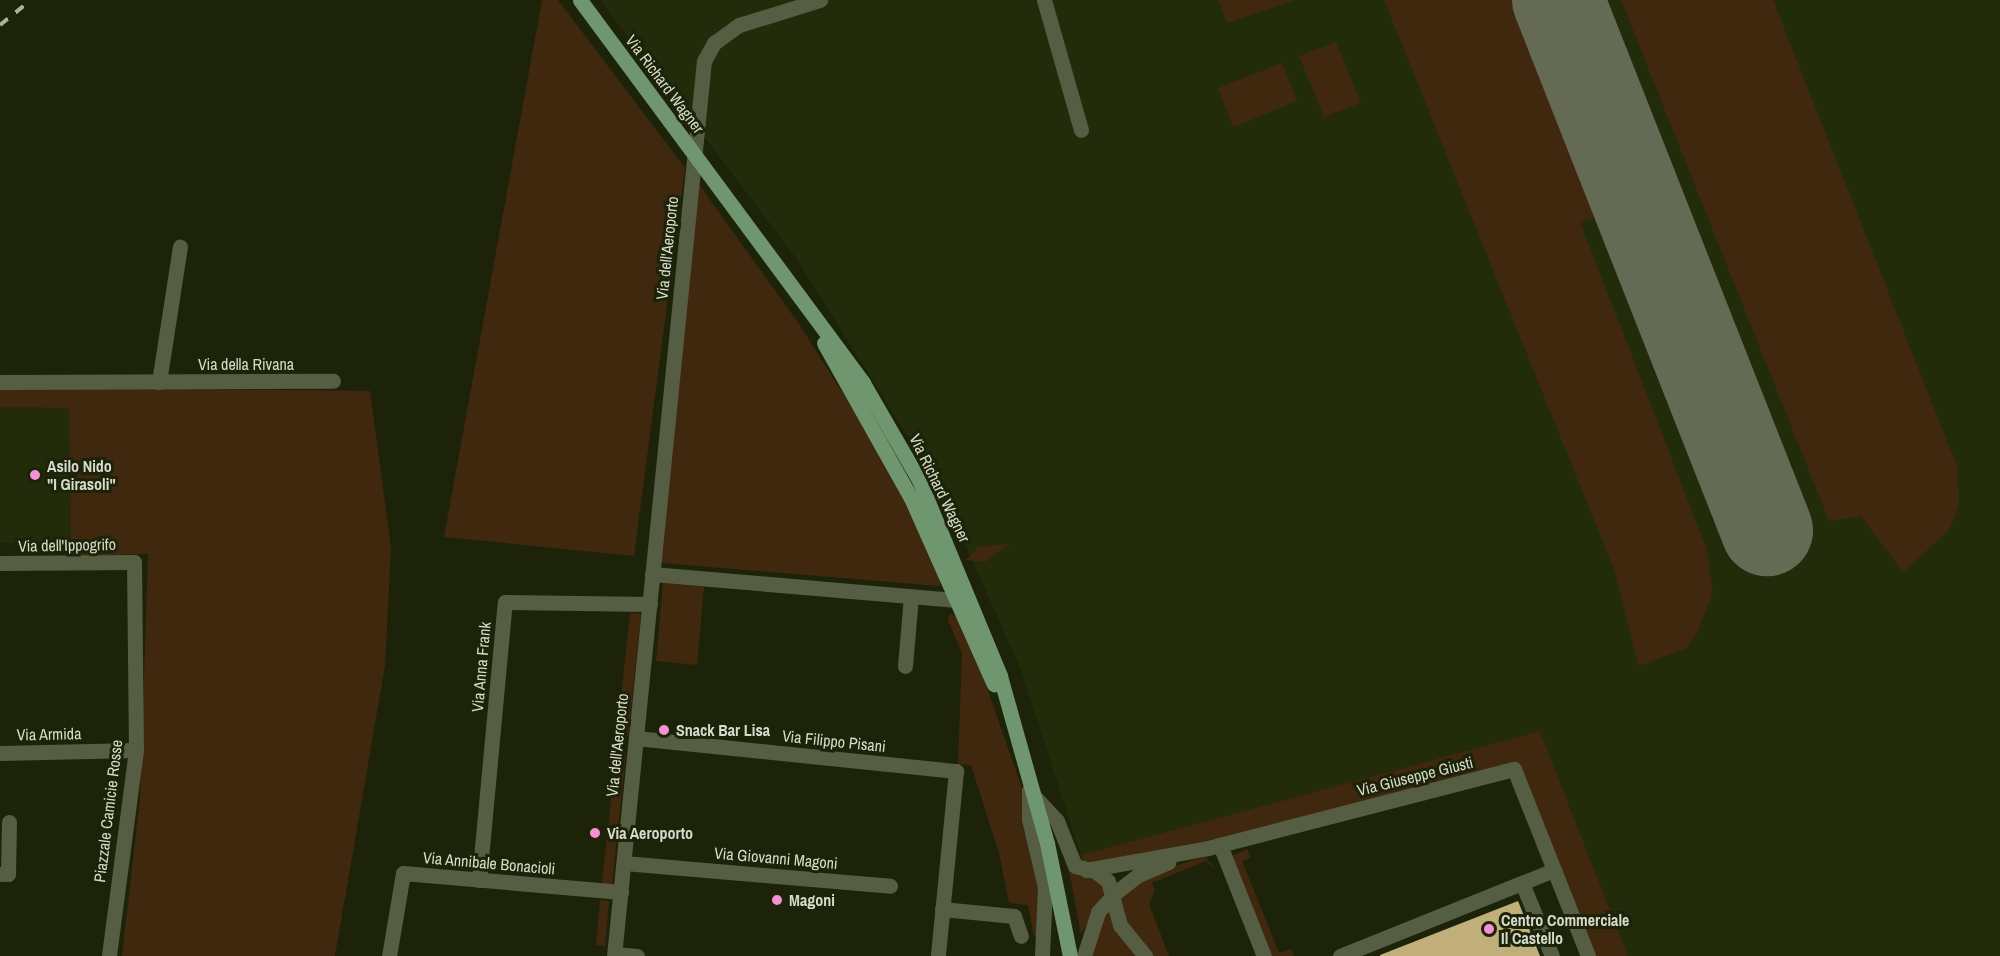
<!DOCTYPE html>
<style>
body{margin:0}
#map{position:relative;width:2000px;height:956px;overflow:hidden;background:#1c2309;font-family:"Archivo Narrow",sans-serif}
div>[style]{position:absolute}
.built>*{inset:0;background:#232c0a}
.green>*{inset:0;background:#40280e}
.runway>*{height:92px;margin:-46px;padding:0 46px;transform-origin:46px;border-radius:46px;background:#646a54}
.building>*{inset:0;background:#c0af78}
.street>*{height:15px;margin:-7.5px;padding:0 7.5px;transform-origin:7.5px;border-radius:7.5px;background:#555e42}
.primary>*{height:15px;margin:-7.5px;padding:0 7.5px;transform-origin:7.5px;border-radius:7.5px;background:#6f966f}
.rail>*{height:4px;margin-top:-2px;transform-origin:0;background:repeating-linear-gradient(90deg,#acb19f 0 10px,transparent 0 20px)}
.dots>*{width:16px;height:16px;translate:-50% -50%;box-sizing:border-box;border:3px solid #1c2309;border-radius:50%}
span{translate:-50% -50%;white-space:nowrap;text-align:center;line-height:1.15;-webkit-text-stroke:6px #1c2309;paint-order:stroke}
.street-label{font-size:16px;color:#d6dbcb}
.poi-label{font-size:16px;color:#d6dbcb;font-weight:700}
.left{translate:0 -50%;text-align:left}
</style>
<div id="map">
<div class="built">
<div style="clip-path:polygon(600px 0,2000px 0,2000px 956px,1628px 956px,1540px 731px,1081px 855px,1020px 667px,939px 487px,797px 259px)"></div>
<div style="clip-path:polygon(0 407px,69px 408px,71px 543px,0 543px)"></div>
</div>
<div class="green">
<div style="clip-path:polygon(542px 0,558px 0,685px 168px,634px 556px,444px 537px)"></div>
<div style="clip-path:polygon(1218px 0,1295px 0,1227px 23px)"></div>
<div style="clip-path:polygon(1384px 0,1513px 0,1597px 217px,1580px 222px,1707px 550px,1713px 593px,1697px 633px,1685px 649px,1638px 666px,1615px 572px)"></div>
<div style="clip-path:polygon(1621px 0,1773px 0,1958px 469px,1959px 504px,1949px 530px,1903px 572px,1861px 516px,1829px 521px)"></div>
<div style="clip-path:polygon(1336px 42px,1361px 103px,1324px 117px,1299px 56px)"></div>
<div style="clip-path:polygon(1282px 63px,1297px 101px,1233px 127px,1218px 88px)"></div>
<div style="clip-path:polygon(698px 183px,799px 324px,885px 460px,942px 580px,939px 586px,661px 563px)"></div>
<div style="clip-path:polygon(0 387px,370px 391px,391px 547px,385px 666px,335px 956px,122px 956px,140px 799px,148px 554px,71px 556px,69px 408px,0 407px)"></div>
<div style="clip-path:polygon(1010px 544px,985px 562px,966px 560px,978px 547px)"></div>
<div style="clip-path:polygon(663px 583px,704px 587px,697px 665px,656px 661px)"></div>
<div style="clip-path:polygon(630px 613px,641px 614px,628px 736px,617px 735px)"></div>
<div style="clip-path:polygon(950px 613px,964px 622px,1023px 791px,1041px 893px,1039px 937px,1034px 936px,1028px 905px,1009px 903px,999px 853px,971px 765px,958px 764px,962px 653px,948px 620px)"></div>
<div style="clip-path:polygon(1540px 731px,1628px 956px,1596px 956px,1517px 762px,1271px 828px,1104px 864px,1083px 861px,1081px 855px)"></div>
<div style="clip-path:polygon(616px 752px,626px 753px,612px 885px,602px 883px)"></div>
<div style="clip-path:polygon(1247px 849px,1251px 858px,1242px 861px,1279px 953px,1291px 949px,1294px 956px,1271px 956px,1232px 856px)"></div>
<div style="clip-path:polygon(1205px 857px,1218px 871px,1206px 861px,1152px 883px,1155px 891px,1149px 904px,1169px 956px,1151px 956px,1126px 927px,1118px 902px,1123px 891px,1167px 868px)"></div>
<div style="clip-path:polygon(1068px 866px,1096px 877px,1106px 890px,1081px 934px)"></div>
<div style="clip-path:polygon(600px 900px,609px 901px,605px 946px,596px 945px)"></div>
<div style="clip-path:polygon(1113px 908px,1141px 956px,1093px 956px,1103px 920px)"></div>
</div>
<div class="runway">
<div style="left:1558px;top:0;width:570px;rotate:68.48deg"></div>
</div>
<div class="building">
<div style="clip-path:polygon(1518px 901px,1540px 956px,1380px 956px,1380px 955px)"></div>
</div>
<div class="street">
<div style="left:1044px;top:0;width:135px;rotate:74.1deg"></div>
<div style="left:0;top:382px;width:333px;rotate:-0.2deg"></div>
<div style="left:159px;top:382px;width:137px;rotate:-81.2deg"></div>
<div style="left:0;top:563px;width:134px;rotate:-0.4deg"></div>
<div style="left:134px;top:562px;width:188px;rotate:89.4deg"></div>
<div style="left:136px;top:750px;width:208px;rotate:97.5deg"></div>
<div style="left:652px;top:574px;width:306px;rotate:4.9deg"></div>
<div style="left:905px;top:666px;width:70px;rotate:-85.1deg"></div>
<div style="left:636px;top:738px;width:322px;rotate:5.9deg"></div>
<div style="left:956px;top:771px;width:186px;rotate:95.6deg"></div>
<div style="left:0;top:753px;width:136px;rotate:-1.3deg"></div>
<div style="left:1029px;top:790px;width:29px;rotate:90deg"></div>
<div style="left:1029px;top:819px;width:70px;rotate:76.8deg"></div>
<div style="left:1045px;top:887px;width:69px;rotate:92.5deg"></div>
<div style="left:1034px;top:796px;width:34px;rotate:47deg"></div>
<div style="left:1057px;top:821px;width:48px;rotate:68.2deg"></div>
<div style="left:1075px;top:866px;width:21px;rotate:14deg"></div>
<div style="left:1095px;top:871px;width:16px;rotate:38deg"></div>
<div style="left:1108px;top:881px;width:46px;rotate:74.7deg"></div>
<div style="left:1120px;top:925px;width:40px;rotate:51deg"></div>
<div style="left:1220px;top:845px;width:119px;rotate:68.4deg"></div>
<div style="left:624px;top:863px;width:267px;rotate:4.9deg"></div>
<div style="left:1086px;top:870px;width:124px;rotate:-10.2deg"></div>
<div style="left:1208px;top:848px;width:316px;rotate:-14.5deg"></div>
<div style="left:1514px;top:769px;width:201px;rotate:68.4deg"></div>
<div style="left:0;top:874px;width:8px"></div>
<div style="left:8px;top:874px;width:52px;rotate:-88.9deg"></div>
<div style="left:479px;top:880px;width:279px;rotate:-84.7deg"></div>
<div style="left:505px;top:602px;width:145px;rotate:0.8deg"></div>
<div style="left:1522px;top:883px;width:79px;rotate:67.7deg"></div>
<div style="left:942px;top:909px;width:72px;rotate:5.6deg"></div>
<div style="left:1014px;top:916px;width:21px;rotate:71deg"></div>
<div style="left:615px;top:954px;width:22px;rotate:5deg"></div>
<div style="left:389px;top:956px;width:84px;rotate:-80.4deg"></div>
<div style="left:403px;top:873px;width:219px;rotate:5deg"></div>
<div style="left:614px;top:956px;width:900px;rotate:-84.26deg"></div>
<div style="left:704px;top:61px;width:21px;rotate:-61deg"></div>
<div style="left:714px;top:43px;width:31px;rotate:-36deg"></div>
<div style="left:739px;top:25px;width:85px;rotate:-17.2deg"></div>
<div style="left:1084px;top:956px;width:46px;rotate:-72.3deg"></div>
<div style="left:1098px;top:912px;width:25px;rotate:-48deg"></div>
<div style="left:1115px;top:893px;width:29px;rotate:-38deg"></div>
<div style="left:1138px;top:875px;width:33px;rotate:-23deg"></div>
<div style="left:1340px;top:956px;width:231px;rotate:-21.9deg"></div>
</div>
<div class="primary">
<div style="left:580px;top:0;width:476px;rotate:53.5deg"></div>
<div style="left:863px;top:383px;width:112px;rotate:60deg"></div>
<div style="left:919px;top:480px;width:212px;rotate:67.5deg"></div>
<div style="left:1000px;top:676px;width:173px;rotate:74.3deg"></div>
<div style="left:1047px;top:843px;width:115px;rotate:78.5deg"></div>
<div style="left:824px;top:343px;width:178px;rotate:60.7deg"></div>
<div style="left:911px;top:498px;width:204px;rotate:66deg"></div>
</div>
<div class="rail">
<div style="left:0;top:25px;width:40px;rotate:-39deg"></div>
</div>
<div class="dots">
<div style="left:35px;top:475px;background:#f491d4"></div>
<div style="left:664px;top:730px;background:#f491d4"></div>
<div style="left:595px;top:833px;background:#f491d4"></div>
<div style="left:777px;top:900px;background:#f491d4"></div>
<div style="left:1489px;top:929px;background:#f491d4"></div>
</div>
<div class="street-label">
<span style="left:665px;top:84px;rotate:53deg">Via Richard Wagner</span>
<span style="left:667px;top:248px;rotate:-84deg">Via dell'Aeroporto</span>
<span style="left:246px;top:364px">Via della Rivana</span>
<span style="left:940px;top:488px;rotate:64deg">Via Richard Wagner</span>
<span style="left:67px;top:545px;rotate:-1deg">Via dell'Ippogrifo</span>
<span style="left:481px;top:667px;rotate:-85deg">Via Anna Frank</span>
<span style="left:49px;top:734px;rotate:-1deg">Via Armida</span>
<span style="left:834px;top:741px;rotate:6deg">Via Filippo Pisani</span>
<span style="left:617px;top:745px;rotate:-84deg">Via dell'Aeroporto</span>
<span style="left:1415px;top:776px;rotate:-14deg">Via Giuseppe Giusti</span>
<span style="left:108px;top:811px;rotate:-83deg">Piazzale Camicie Rosse</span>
<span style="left:776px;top:858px;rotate:5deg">Via Giovanni Magoni</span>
<span style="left:489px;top:863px;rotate:5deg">Via Annibale Bonacioli</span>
</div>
<div class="poi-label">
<span class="left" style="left:47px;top:475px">Asilo Nido<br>"I Girasoli"</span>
<span class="left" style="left:676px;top:730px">Snack Bar Lisa</span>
<span class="left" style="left:607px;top:833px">Via Aeroporto</span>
<span class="left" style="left:789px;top:900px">Magoni</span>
<span class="left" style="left:1501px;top:929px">Centro Commerciale<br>Il Castello</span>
</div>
</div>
